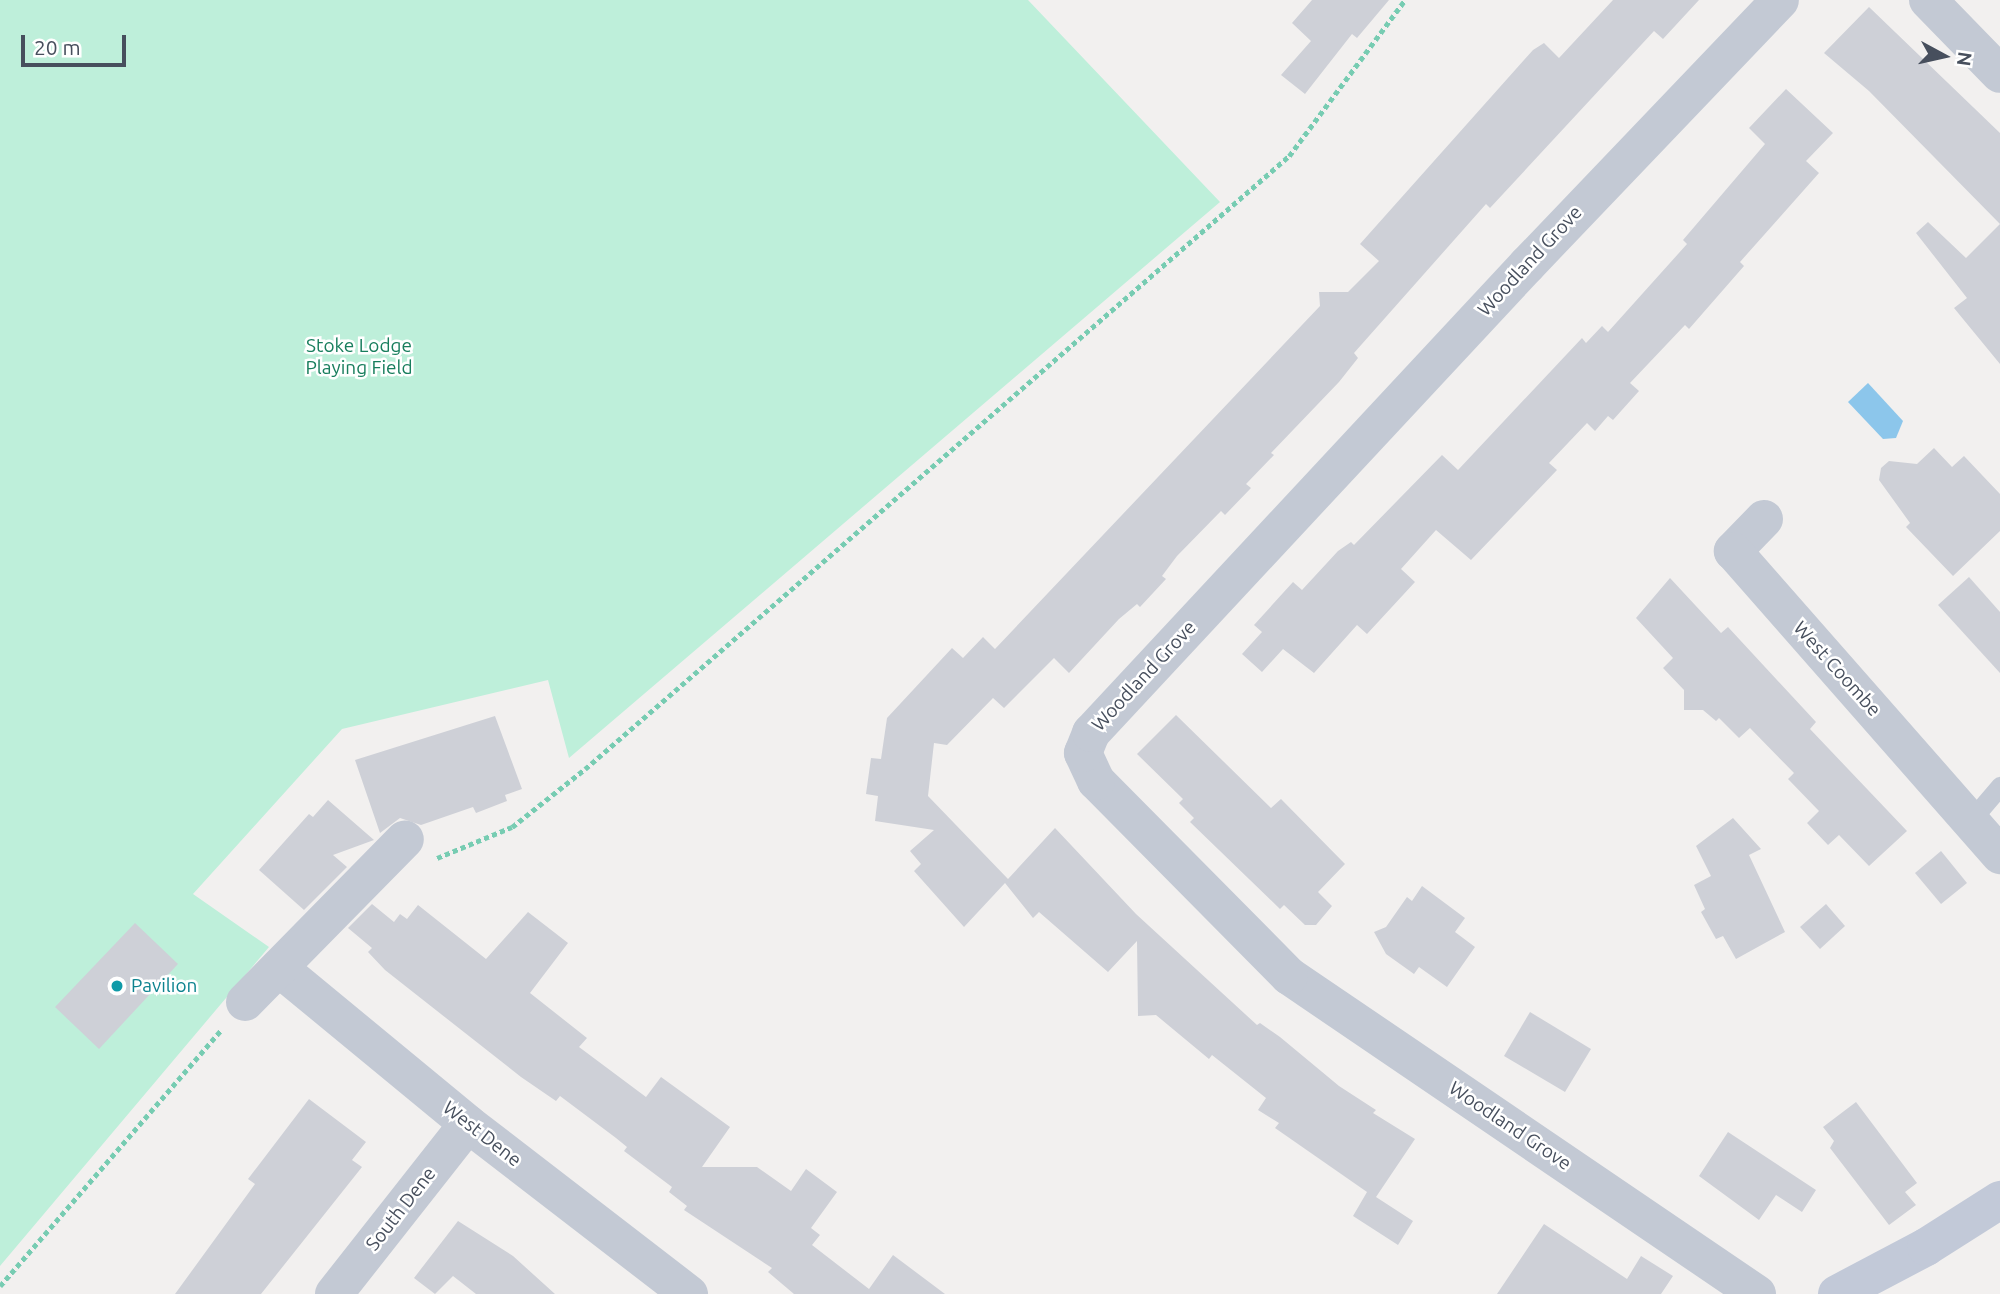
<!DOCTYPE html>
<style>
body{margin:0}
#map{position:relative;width:2000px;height:1294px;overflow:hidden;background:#f2f0ef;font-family:Ubuntu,sans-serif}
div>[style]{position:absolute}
.green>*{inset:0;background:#beefda}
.water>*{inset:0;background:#8cc6eb}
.building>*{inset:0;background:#ced0d7}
.path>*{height:4.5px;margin-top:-2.25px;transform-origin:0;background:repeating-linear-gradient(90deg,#77ccb2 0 5px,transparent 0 8.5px)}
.lane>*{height:19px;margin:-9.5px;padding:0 9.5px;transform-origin:9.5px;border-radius:9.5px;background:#c3c9d4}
.street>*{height:38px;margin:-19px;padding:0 19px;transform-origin:19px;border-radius:19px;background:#c3c9d4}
.secondary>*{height:38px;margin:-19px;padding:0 19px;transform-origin:19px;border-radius:19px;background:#c2c9d8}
.dots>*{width:19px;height:19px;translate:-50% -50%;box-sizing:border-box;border:4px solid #fff;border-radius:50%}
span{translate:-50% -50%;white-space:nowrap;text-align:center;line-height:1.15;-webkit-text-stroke:5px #fff;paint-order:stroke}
.street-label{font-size:19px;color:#474f5d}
.park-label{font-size:19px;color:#187e5d}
.culture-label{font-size:19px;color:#0d838f}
.left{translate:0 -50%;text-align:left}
.north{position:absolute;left:1909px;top:21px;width:70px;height:70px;-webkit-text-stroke:5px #fff;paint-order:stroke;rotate:98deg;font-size:19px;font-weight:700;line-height:28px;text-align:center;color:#474f5d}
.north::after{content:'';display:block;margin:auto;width:24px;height:32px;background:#474f5d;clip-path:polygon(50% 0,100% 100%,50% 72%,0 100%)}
.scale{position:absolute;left:21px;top:35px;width:105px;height:32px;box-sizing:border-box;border:4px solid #474f5d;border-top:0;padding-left:9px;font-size:21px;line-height:24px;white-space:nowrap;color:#474f5d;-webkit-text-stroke:5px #fff;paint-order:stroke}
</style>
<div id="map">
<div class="green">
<div style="clip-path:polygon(0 0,1028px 0,1220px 202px,569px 758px,548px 680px,342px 729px,193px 894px,269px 947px,0 1266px)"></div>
</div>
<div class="water">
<div style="clip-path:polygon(1868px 383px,1903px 421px,1896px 438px,1883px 439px,1848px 402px)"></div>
</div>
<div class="building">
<div style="clip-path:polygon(1312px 0,1389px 0,1357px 38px,1352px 34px,1305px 94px,1281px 75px,1311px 41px,1292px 23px)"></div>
<div style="clip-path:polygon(1613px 0,1699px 0,1663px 39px,1654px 31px,1490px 208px,1486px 204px,1354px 353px,1358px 358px,1339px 382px,1271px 453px,1274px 455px,1246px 484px,1251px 488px,1225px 515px,1221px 511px,1177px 556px,1162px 576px,1166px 579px,1140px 607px,1137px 604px,1119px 619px,1069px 673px,1054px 658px,1004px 708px,993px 698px,947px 745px,934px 743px,928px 796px,1008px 879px,1055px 828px,1136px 914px,1257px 1025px,1260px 1023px,1280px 1037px,1339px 1086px,1376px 1110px,1373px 1113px,1415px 1139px,1376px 1197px,1413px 1221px,1398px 1245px,1353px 1216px,1367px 1192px,1275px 1128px,1279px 1123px,1258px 1110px,1266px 1098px,1212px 1055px,1209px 1059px,1156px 1015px,1138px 1016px,1137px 941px,1108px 972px,1039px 912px,1033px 918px,1005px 883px,964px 927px,914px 871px,921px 864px,910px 851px,934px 830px,875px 821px,878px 796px,866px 794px,871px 758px,881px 759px,887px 718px,952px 648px,963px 658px,983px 637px,995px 649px,1320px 306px,1319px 292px,1348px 292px,1379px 261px,1360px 244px,1533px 50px,1544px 43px,1559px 58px)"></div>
<div style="clip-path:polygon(1869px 7px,2000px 133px,2000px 364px,1954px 308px,1967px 298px,1916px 233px,1928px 222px,1966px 258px,2000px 224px,1869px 91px,1824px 53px)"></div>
<div style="clip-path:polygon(1786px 89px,1833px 133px,1806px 161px,1819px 173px,1740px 262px,1744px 266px,1689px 329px,1685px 325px,1630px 383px,1639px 391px,1613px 420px,1608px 416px,1595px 431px,1587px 423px,1549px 463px,1557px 470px,1471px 560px,1436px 530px,1401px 569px,1415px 582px,1367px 634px,1357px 625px,1314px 673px,1283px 649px,1262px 672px,1242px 654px,1262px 632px,1254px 625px,1293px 582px,1302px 590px,1338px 551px,1351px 542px,1354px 545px,1442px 455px,1458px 470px,1582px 338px,1586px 343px,1602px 326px,1608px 332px,1687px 244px,1683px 240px,1765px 144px,1749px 128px)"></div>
<div style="clip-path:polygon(1934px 448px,1952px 467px,1964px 456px,2000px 494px,2000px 531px,1953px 576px,1906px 527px,1910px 523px,1879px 480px,1881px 468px,1889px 461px,1917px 464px)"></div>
<div style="clip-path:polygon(1969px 577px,2000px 612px,2000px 673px,1938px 605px)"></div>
<div style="clip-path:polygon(1670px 578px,1721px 633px,1728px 627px,1816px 722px,1810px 729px,1907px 831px,1869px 866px,1839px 835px,1828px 845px,1807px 823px,1819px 811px,1788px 779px,1794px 773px,1750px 728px,1739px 738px,1719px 718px,1716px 721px,1703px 710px,1684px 710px,1684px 690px,1663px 668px,1673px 658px,1636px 618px)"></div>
<div style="clip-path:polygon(1176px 715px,1271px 808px,1281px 799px,1345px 864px,1318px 892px,1332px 906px,1316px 925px,1305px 925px,1284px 905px,1280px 909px,1190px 822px,1194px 818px,1179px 803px,1183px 799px,1137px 754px)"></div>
<div style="clip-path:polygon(495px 716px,522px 789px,505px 795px,507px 801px,476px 813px,473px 807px,421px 825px,400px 818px,380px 833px,355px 760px)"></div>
<div style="clip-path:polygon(328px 800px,374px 840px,333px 855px,347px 867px,304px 910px,259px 870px,309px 814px,313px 817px)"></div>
<div style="clip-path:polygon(1733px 818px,1761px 849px,1749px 855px,1785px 932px,1736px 959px,1723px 936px,1716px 939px,1701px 912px,1705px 909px,1694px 885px,1711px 876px,1696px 846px)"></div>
<div style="clip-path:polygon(1941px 851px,1967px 883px,1941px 904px,1915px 873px)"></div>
<div style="clip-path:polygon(1422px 886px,1465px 918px,1455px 932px,1475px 947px,1447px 987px,1419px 967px,1414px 974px,1386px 954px,1374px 932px,1386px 927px,1407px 897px,1412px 901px)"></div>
<div style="clip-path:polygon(372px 904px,394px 922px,400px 914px,407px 919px,418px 905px,486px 959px,528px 912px,568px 943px,530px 993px,587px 1038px,579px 1047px,646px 1097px,661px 1077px,730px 1127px,702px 1167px,757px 1167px,791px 1191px,806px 1169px,837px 1192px,811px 1228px,820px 1235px,812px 1245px,869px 1289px,893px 1255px,945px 1294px,794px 1294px,768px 1272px,772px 1268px,684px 1210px,687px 1206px,669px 1192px,672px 1187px,624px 1151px,627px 1147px,616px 1138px,560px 1096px,556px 1101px,521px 1077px,385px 970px,368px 952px,372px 948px,348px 928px)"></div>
<div style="clip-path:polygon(1826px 904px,1845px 926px,1820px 949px,1800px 927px)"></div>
<div style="clip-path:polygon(135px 923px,178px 964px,99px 1049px,55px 1007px)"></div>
<div style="clip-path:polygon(1530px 1012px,1591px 1049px,1565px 1092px,1504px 1056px)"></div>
<div style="clip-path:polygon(309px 1099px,366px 1142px,352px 1160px,362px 1167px,261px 1294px,175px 1294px,255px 1184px,248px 1179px)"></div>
<div style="clip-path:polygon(1856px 1102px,1917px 1183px,1905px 1192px,1916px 1205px,1889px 1225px,1830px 1148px,1834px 1141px,1823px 1127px)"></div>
<div style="clip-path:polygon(1728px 1132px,1816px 1190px,1802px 1212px,1776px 1195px,1759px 1220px,1699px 1176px)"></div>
<div style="clip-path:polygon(458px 1221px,513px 1256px,555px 1294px,476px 1294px,453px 1276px,435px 1294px,414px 1278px)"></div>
<div style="clip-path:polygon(1544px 1224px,1627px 1279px,1641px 1256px,1673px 1276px,1661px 1294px,1497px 1294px)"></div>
</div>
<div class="path">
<div style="left:437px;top:858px;width:81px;rotate:-22.5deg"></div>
<div style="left:512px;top:827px;width:93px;rotate:-38.5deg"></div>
<div style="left:585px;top:769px;width:933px;rotate:-41.05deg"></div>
<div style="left:1289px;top:156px;width:194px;rotate:-53.4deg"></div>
<div style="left:0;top:1286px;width:338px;rotate:-49.2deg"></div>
</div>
<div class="lane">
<div style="left:1971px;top:820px;width:45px;rotate:-49.5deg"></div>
</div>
<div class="street">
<div style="left:1928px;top:0;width:103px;rotate:45.8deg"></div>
<div style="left:1764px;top:519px;width:45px;rotate:134.1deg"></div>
<div style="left:1733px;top:551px;width:405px;rotate:48.7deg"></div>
<div style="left:279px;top:968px;width:245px;rotate:39.5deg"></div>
<div style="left:468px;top:1124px;width:279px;rotate:37.6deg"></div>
<div style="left:245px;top:1002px;width:228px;rotate:-45.5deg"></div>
<div style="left:334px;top:1294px;width:216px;rotate:-51.8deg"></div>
<div style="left:1757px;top:1294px;width:566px;rotate:-145.8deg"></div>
<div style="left:1289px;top:976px;width:274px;rotate:-134.7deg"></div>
<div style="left:1096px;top:781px;width:31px;rotate:-115deg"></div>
<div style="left:1083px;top:753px;width:22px;rotate:-68deg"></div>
<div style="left:1091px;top:733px;width:640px;rotate:-47.03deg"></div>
<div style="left:1527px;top:265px;width:366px;rotate:-46.3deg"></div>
</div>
<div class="secondary">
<div style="left:1837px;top:1294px;width:101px;rotate:-27.8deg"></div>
<div style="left:1926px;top:1247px;width:88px;rotate:-32.4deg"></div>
</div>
<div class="dots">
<div style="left:117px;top:986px;background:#0f9aa8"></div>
</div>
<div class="street-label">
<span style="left:1530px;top:261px;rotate:-47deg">Woodland Grove</span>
<span style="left:1837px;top:669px;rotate:48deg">West Coombe</span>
<span style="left:1144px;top:676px;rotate:-47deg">Woodland Grove</span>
<span style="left:1510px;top:1126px;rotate:34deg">Woodland Grove</span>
<span style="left:482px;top:1134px;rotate:38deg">West Dene</span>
<span style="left:401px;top:1209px;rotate:-52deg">South Dene</span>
</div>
<div class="park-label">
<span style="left:359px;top:357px">Stoke Lodge<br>Playing Field</span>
</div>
<div class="culture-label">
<span class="left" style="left:131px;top:986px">Pavilion</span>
</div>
<div class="north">N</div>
<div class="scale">20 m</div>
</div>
